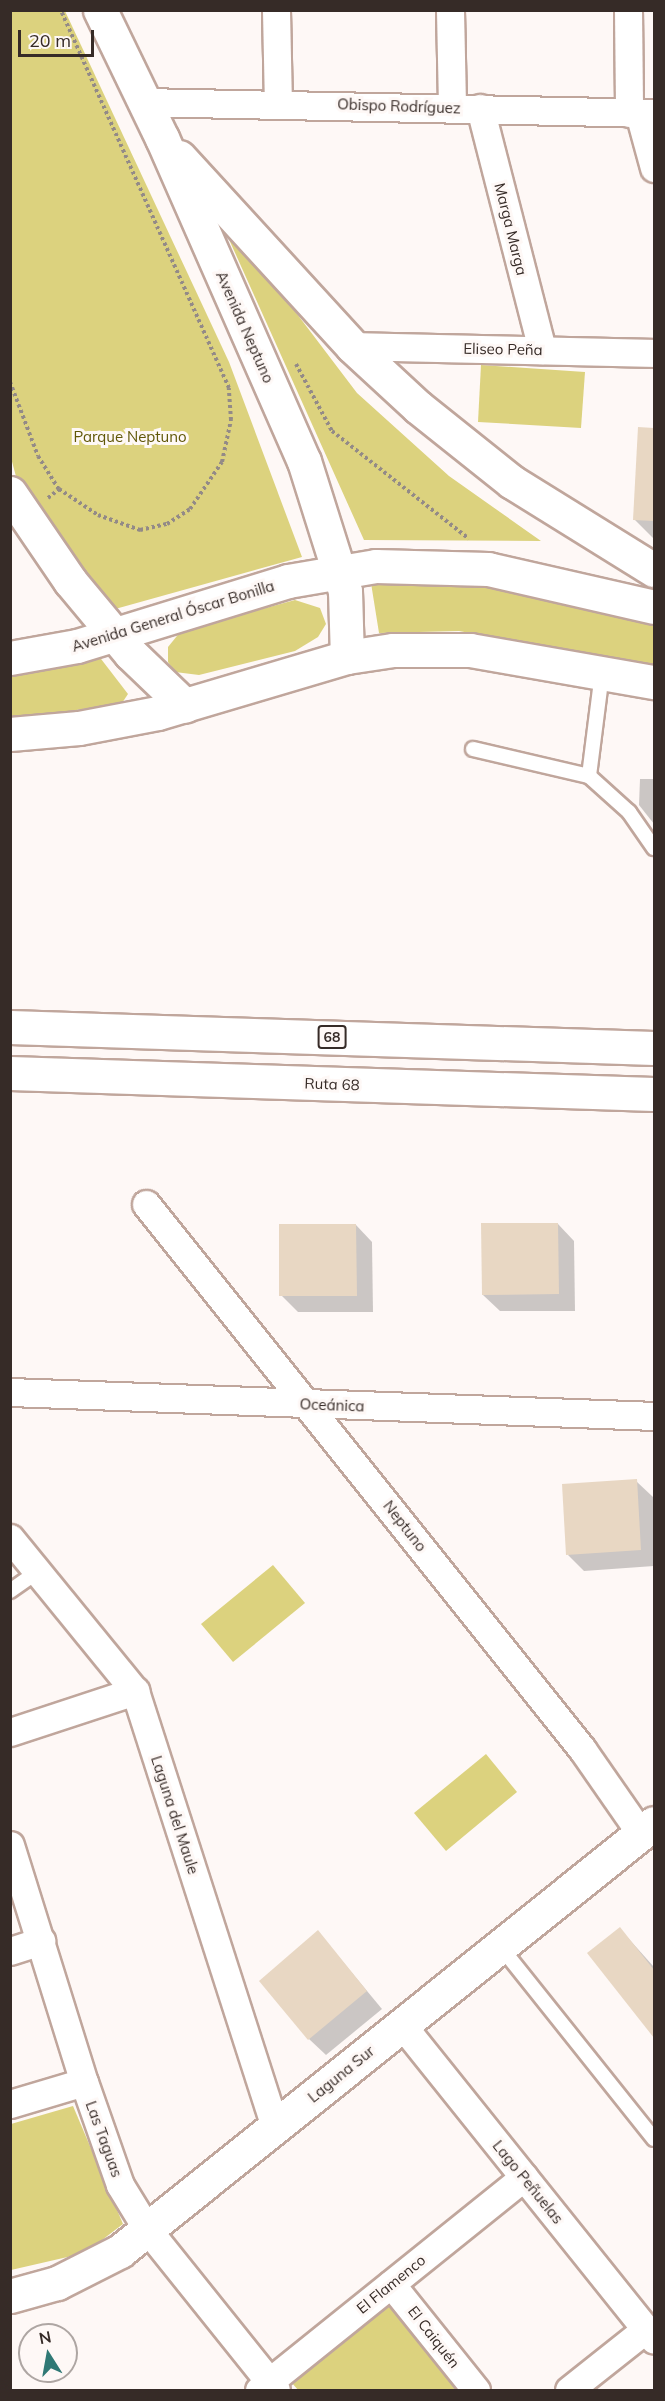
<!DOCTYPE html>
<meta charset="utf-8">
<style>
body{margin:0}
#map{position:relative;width:665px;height:2401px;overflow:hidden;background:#fef8f6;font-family:Mulish,sans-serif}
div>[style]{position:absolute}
.green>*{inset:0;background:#dcd27e}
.shadow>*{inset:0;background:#0003}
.building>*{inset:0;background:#e8d7c3}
.path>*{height:4px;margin-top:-2px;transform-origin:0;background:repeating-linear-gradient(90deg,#938a87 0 3px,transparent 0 6px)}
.roads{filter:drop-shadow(2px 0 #c0a69c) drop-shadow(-2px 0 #c0a69c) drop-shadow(0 2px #c0a69c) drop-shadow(0 -2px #c0a69c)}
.service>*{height:14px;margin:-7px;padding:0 7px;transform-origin:7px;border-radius:7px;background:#fff}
.minor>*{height:27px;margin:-13.5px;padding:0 13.5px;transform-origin:13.5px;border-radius:13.5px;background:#fff}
.tertiary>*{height:33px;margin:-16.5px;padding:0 16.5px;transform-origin:16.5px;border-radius:16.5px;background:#fff}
.secondary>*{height:33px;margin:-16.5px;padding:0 16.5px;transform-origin:16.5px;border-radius:16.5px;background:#fff}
.motorway>*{height:33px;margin:-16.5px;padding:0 16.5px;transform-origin:16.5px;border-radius:16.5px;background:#fff}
span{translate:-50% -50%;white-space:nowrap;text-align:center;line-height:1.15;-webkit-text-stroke:6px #fef8f6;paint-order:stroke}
.shield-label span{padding:2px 4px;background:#fef8f6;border:2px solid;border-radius:4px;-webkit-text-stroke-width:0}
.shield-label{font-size:14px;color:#362b27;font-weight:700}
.street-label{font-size:15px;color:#362b27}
.park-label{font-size:15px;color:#605707}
.frame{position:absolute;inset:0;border:12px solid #362b27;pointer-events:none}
.north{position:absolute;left:18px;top:2323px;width:60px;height:60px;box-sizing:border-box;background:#fef8f6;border:2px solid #aea6a3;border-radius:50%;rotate:349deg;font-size:16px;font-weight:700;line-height:24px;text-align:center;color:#362b27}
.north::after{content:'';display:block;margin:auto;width:21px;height:27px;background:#307975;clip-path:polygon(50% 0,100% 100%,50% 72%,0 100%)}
.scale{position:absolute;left:18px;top:30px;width:76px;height:27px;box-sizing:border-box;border:3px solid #362b27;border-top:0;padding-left:8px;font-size:18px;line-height:21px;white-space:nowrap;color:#362b27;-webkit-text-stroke:4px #fef8f6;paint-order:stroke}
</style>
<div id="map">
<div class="green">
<div style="clip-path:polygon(10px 11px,65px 11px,229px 362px,302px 557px,108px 611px,18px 484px,10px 454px)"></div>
<div style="clip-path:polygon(228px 223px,357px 393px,449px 476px,541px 541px,364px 540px,223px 226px)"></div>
<div style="clip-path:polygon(481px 365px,585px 372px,581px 428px,478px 422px)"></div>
<div style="clip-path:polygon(452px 581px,489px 584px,603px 607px,654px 623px,654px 666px,459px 631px,379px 633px,371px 583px)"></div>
<div style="clip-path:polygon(295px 600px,320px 608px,326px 624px,318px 637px,295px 651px,199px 675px,175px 672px,168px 662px,168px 647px,181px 631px)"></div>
<div style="clip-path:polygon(98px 655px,128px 694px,122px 703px,11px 720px,10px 671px)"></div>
<div style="clip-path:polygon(273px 1565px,305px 1603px,233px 1662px,201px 1624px)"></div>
<div style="clip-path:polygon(486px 1754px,517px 1792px,446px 1851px,414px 1813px)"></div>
<div style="clip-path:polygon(73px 2106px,123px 2224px,85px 2253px,11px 2270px,11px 2124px)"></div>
<div style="clip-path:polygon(385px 2295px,464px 2390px,298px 2390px,286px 2376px)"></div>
</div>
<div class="shadow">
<div style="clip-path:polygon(638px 448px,654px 449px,654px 539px,634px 519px)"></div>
<div style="clip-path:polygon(640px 779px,654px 779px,654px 824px,639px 805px)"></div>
<div style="clip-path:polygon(558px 1224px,574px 1241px,575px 1311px,500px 1311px,483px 1295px)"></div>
<div style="clip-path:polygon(356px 1225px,372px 1242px,373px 1312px,298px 1312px,281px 1295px)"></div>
<div style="clip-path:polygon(636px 1481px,653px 1497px,654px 1566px,584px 1571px,568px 1555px)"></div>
<div style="clip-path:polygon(620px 1929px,654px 1967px,654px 2036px,589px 1954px)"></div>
<div style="clip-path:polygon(318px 1932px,382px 2009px,326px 2055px,309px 2039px)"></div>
</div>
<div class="building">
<div style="clip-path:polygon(638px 427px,654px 428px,654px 521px,633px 520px)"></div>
<div style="clip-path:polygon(481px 1223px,558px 1223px,559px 1294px,482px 1295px)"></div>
<div style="clip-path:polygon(279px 1224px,356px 1224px,357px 1296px,279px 1296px)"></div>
<div style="clip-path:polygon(637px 1479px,641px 1550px,566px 1555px,562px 1484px)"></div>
<div style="clip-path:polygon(620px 1927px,654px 1970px,654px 2038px,587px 1953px)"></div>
<div style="clip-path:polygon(318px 1930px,367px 1991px,308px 2040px,259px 1981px)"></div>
</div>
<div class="path">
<div style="left:296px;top:364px;width:76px;rotate:61.8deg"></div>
<div style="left:332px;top:431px;width:174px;rotate:38.2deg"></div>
<div style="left:10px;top:382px;width:79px;rotate:69.3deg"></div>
<div style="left:38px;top:456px;width:39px;rotate:58deg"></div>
<div style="left:59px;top:489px;width:47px;rotate:33.7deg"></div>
<div style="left:98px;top:515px;width:45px;rotate:19.7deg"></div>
<div style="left:140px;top:530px;width:28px;rotate:-13deg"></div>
<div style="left:167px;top:524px;width:27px;rotate:-33deg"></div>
<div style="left:190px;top:509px;width:57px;rotate:-55.8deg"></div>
<div style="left:222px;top:462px;width:43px;rotate:-77.9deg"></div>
<div style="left:231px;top:420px;width:32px;rotate:-94deg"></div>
<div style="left:229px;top:388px;width:414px;rotate:-114deg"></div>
<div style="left:48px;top:498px;width:14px;rotate:-39deg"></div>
</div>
<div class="roads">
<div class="service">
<div style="left:602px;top:673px;width:104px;rotate:97.2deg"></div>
<div style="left:589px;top:776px;width:54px;rotate:42deg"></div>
<div style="left:629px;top:812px;width:44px;rotate:55.2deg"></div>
<div style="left:473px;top:749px;width:119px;rotate:13.1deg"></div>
<div style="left:10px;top:1591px;width:33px;rotate:-35deg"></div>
<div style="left:500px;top:1946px;width:247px;rotate:51.4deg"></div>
</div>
<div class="minor">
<div style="left:276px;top:10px;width:92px;rotate:88.8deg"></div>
<div style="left:450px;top:10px;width:97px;rotate:88.8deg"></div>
<div style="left:628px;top:10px;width:103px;rotate:89.4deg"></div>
<div style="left:143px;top:102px;width:511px;rotate:1.23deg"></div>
<div style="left:480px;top:108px;width:250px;rotate:75.6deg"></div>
<div style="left:639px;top:113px;width:57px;rotate:74.7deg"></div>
<div style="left:352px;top:346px;width:302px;rotate:1.3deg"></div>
<div style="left:146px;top:1204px;width:698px;rotate:51.34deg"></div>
<div style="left:582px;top:1749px;width:103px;rotate:55.2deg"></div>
<div style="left:10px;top:1392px;width:644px;rotate:2.13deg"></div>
<div style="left:10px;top:1538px;width:198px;rotate:50.8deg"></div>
<div style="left:135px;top:1691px;width:457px;rotate:72.2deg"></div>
<div style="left:10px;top:1732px;width:132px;rotate:-18.2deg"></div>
<div style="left:10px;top:1845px;width:248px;rotate:72.7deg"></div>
<div style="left:84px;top:2082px;width:109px;rotate:70.7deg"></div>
<div style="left:120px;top:2185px;width:52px;rotate:58.5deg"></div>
<div style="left:147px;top:2229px;width:206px;rotate:51.3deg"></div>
<div style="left:10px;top:1951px;width:33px;rotate:-18deg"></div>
<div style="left:402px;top:2025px;width:403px;rotate:51.3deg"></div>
<div style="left:10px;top:2104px;width:77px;rotate:-16.6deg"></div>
<div style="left:391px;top:2284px;width:136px;rotate:51.3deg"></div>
<div style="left:259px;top:2390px;width:340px;rotate:-38.8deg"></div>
<div style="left:569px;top:2390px;width:98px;rotate:-38.4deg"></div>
</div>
<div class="tertiary">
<div style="left:10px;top:2296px;width:49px;rotate:-15.5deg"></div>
<div style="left:57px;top:2283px;width:71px;rotate:-26.9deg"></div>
<div style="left:120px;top:2251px;width:684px;rotate:-38.71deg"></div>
</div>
<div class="secondary">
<div style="left:100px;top:10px;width:142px;rotate:64.2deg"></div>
<div style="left:162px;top:138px;width:353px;rotate:66.3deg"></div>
<div style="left:304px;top:461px;width:136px;rotate:72.5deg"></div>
<div style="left:345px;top:591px;width:66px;rotate:88.3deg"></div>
<div style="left:179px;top:157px;width:256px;rotate:47.5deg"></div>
<div style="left:352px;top:346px;width:90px;rotate:42.7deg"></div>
<div style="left:418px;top:407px;width:120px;rotate:38.6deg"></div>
<div style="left:512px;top:482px;width:167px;rotate:31.8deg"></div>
<div style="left:10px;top:493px;width:107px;rotate:55.7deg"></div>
<div style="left:70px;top:581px;width:94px;rotate:50.2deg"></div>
<div style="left:130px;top:653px;width:76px;rotate:43.9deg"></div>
<div style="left:10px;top:658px;width:68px;rotate:-10.2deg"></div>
<div style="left:77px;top:646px;width:221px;rotate:-17.1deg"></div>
<div style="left:288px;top:581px;width:89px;rotate:-9.7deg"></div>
<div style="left:376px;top:566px;width:112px;rotate:1.5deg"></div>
<div style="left:488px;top:569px;width:170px;rotate:12.9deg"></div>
<div style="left:10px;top:734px;width:69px;rotate:-5deg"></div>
<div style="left:79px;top:728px;width:80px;rotate:-10.8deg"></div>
<div style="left:158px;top:713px;width:197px;rotate:-16.5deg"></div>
<div style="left:347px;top:657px;width:47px;rotate:-8.7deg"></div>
<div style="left:393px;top:650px;width:77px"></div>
<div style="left:470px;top:650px;width:187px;rotate:9.9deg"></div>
</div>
<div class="motorway">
<div style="left:10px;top:1027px;width:644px;rotate:1.87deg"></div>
<div style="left:10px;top:1073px;width:644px;rotate:1.87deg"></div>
</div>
</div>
<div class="shield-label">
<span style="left:332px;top:1037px">68</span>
</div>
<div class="street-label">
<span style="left:399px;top:106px;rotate:2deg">Obispo Rodríguez</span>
<span style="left:511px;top:229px;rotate:76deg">Marga Marga</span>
<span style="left:245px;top:327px;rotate:66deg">Avenida Neptuno</span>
<span style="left:503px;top:349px;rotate:1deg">Eliseo Peña</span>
<span style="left:173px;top:616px;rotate:-17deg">Avenida General Óscar Bonilla</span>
<span style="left:332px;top:1084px;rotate:2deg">Ruta 68</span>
<span style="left:332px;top:1405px;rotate:2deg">Oceánica</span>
<span style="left:405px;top:1526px;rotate:52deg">Neptuno</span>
<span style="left:175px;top:1815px;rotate:72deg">Laguna del Maule</span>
<span style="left:341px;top:2074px;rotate:-39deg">Laguna Sur</span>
<span style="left:104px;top:2139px;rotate:70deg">Las Taguas</span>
<span style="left:528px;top:2182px;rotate:51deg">Lago Peñuelas</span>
<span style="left:391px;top:2284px;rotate:-39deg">El Flamenco</span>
<span style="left:434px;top:2337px;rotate:52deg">El Caiquén</span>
</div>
<div class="park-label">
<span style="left:130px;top:437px">Parque Neptuno</span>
</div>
<div class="frame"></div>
<div class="north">N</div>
<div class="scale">20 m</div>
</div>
